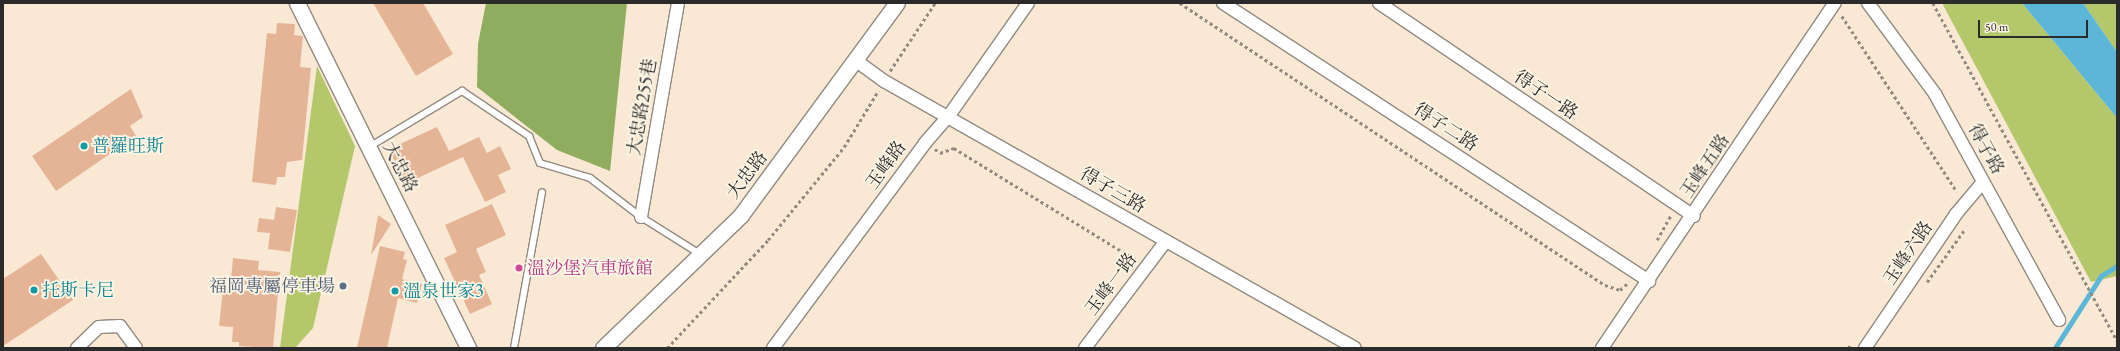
<!DOCTYPE html>
<meta charset="utf-8">
<style>
body{margin:0}
#map{position:relative;width:2120px;height:351px;overflow:hidden;background:#f9e9d4;font-family:"EB Garamond","Noto Serif TC",serif}
div>[style]{position:absolute}
.green>*{inset:0;background:#b4c76b}
.forest>*{inset:0;background:#8fac5f}
.water>*{inset:0;background:#5bb6d8}
.stream>*{height:4.5px;margin:-2.25px;padding:0 2.25px;transform-origin:2.25px;border-radius:2.25px;background:#5bb6d8}
.building>*{inset:0;background:#e5b496}
.path>*{height:2.5px;margin-top:-1.25px;transform-origin:0;background:repeating-linear-gradient(90deg,#928a80 0 3px,transparent 0 6px)}
.roads{filter:drop-shadow(1px 0 #928a80) drop-shadow(-1px 0 #928a80) drop-shadow(0 1px #928a80) drop-shadow(0 -1px #928a80)}
.service>*{height:6px;margin:-3px;padding:0 3px;transform-origin:3px;border-radius:3px;background:#fff}
.minor>*{height:12px;margin:-6px;padding:0 6px;transform-origin:6px;border-radius:6px;background:#fff}
.tertiary>*{height:15px;margin:-7.5px;padding:0 7.5px;transform-origin:7.5px;border-radius:7.5px;background:#fff}
.dots>*{width:11px;height:11px;translate:-50% -50%;box-sizing:border-box;border:2px solid #fcf5e5;border-radius:50%}
span{translate:-50% -50%;white-space:nowrap;text-align:center;line-height:1.15;-webkit-text-stroke:3.5px #fcf5e5;paint-order:stroke}
.street-label{font-size:18px;color:#2b2b2b}
.culture-label{font-size:18px;color:#0d838f}
.left{translate:0 -50%;text-align:left}
.hotel-label{font-size:18px;color:#b23c85}
.service-label{font-size:18px;color:#4e5e75}
.right{translate:-100% -50%;text-align:right}
.frame{position:absolute;inset:0;border:4px solid #2b2b2b;pointer-events:none}
.scale{position:absolute;left:1978px;top:20px;width:110px;height:18px;box-sizing:border-box;border:2px solid #2b2b2b;border-top:0;padding-left:5px;font-size:12px;line-height:14px;white-space:nowrap;color:#2b2b2b;-webkit-text-stroke:3px #fcf5e5;paint-order:stroke}
</style>
<div id="map">
<div class="green">
<div style="clip-path:polygon(1942px 3px,2022px 3px,2117px 118px,2117px 276px,2091px 282px)"></div>
<div style="clip-path:polygon(2083px 3px,2117px 3px,2117px 52px)"></div>
<div style="clip-path:polygon(317px 66px,355px 146px,313px 328px,295px 348px,280px 348px)"></div>
</div>
<div class="forest">
<div style="clip-path:polygon(486px 3px,627px 3px,610px 171px,557px 150px,477px 87px,478px 44px)"></div>
</div>
<div class="water">
<div style="clip-path:polygon(2022px 3px,2083px 3px,2117px 52px,2117px 118px)"></div>
</div>
<div class="stream">
<div style="left:2055px;top:348px;width:85px;rotate:-57.4deg"></div>
<div style="left:2101px;top:276px;width:19px;rotate:-32deg"></div>
</div>
<div class="building">
<div style="clip-path:polygon(373px 3px,423px 3px,453px 54px,416px 76px)"></div>
<div style="clip-path:polygon(277px 23px,295px 24px,294px 35px,303px 36px,300px 67px,311px 68px,302px 160px,287px 162px,285px 177px,277px 177px,276px 185px,252px 182px,267px 33px,276px 34px)"></div>
<div style="clip-path:polygon(131px 89px,143px 117px,130px 126px,136px 136px,56px 191px,32px 156px)"></div>
<div style="clip-path:polygon(437px 127px,449px 151px,479px 137px,487px 153px,500px 146px,511px 169px,498px 175px,506px 192px,485px 202px,463px 157px,405px 184px,389px 149px)"></div>
<div style="clip-path:polygon(492px 204px,506px 235px,476px 249px,486px 272px,479px 275px,492px 304px,470px 314px,444px 258px,457px 252px,445px 225px)"></div>
<div style="clip-path:polygon(276px 207px,297px 210px,290px 252px,268px 249px,270px 233px,257px 232px,259px 218px,274px 220px)"></div>
<div style="clip-path:polygon(378px 215px,391px 224px,371px 255px)"></div>
<div style="clip-path:polygon(380px 246px,405px 252px,403px 259px,407px 260px,402px 279px,422px 284px,417px 303px,398px 298px,387px 348px,357px 348px)"></div>
<div style="clip-path:polygon(41px 254px,73px 300px,3px 346px,3px 279px)"></div>
<div style="clip-path:polygon(233px 258px,259px 261px,258px 270px,280px 272px,273px 348px,239px 346px,239px 342px,232px 342px,233px 327px,219px 326px,223px 289px,230px 290px)"></div>
</div>
<div class="path">
<div style="left:1180px;top:3px;width:510px;rotate:33.57deg"></div>
<div style="left:1605px;top:285px;width:16px;rotate:18deg"></div>
<div style="left:1620px;top:290px;width:12px;rotate:-42deg"></div>
<div style="left:1933px;top:3px;width:385px;rotate:61.4deg"></div>
<div style="left:1842px;top:16px;width:210px;rotate:56.8deg"></div>
<div style="left:890px;top:71px;width:82px;rotate:-56.5deg"></div>
<div style="left:935px;top:149px;width:6px;rotate:39deg"></div>
<div style="left:940px;top:153px;width:15px;rotate:-20deg"></div>
<div style="left:954px;top:148px;width:214px;rotate:31.6deg"></div>
<div style="left:1657px;top:240px;width:29px;rotate:-61deg"></div>
<div style="left:1927px;top:282px;width:65px;rotate:-54.4deg"></div>
<div style="left:667px;top:348px;width:148px;rotate:-46.9deg"></div>
<div style="left:768px;top:240px;width:120px;rotate:-50.7deg"></div>
<div style="left:844px;top:147px;width:66px;rotate:-58.7deg"></div>
<div style="left:1848px;top:348px;width:6px;rotate:-51deg"></div>
</div>
<div class="roads">
<div class="service">
<div style="left:369px;top:147px;width:109px;rotate:-31.1deg"></div>
<div style="left:462px;top:91px;width:81px;rotate:33.9deg"></div>
<div style="left:529px;top:136px;width:29px;rotate:68deg"></div>
<div style="left:540px;top:163px;width:52px;rotate:16.7deg"></div>
<div style="left:590px;top:178px;width:64px;rotate:37.4deg"></div>
<div style="left:641px;top:217px;width:70px;rotate:32.1deg"></div>
<div style="left:514px;top:348px;width:158px;rotate:-79.8deg"></div>
</div>
<div class="minor">
<div style="left:1223px;top:3px;width:509px;rotate:33.13deg"></div>
<div style="left:1379px;top:3px;width:380px;rotate:34.1deg"></div>
<div style="left:1868px;top:3px;width:113px;rotate:53.6deg"></div>
<div style="left:1935px;top:94px;width:258px;rotate:61.2deg"></div>
<div style="left:855px;top:60px;width:36px;rotate:36deg"></div>
<div style="left:884px;top:81px;width:541px;rotate:29.55deg"></div>
<div style="left:641px;top:217px;width:217px;rotate:-80.2deg"></div>
<div style="left:77px;top:348px;width:30px;rotate:-44deg"></div>
<div style="left:99px;top:327px;width:21px;rotate:-3deg"></div>
<div style="left:120px;top:326px;width:27px;rotate:54deg"></div>
<div style="left:773px;top:348px;width:255px;rotate:-53.4deg"></div>
<div style="left:925px;top:143px;width:35px;rotate:-49deg"></div>
<div style="left:948px;top:117px;width:139px;rotate:-54.9deg"></div>
<div style="left:1085px;top:348px;width:134px;rotate:-52.9deg"></div>
<div style="left:1602px;top:348px;width:416px;rotate:-56deg"></div>
<div style="left:1865px;top:348px;width:162px;rotate:-55.8deg"></div>
<div style="left:1956px;top:214px;width:42px;rotate:-49.8deg"></div>
</div>
<div class="tertiary">
<div style="left:297px;top:3px;width:385px;rotate:63.6deg"></div>
<div style="left:603px;top:348px;width:192px;rotate:-43.9deg"></div>
<div style="left:741px;top:215px;width:263px;rotate:-53.7deg"></div>
</div>
</div>
<div class="dots">
<div style="left:84px;top:146px;background:#0f9aa8"></div>
<div style="left:519px;top:268px;background:#d1479c"></div>
<div style="left:343px;top:286px;background:#5c6f8a"></div>
<div style="left:34px;top:290px;background:#0f9aa8"></div>
<div style="left:395px;top:291px;background:#0f9aa8"></div>
</div>
<div class="street-label">
<span style="left:1546px;top:95px;rotate:34deg">得子一路</span>
<span style="left:642px;top:107px;rotate:-80deg">大忠路255巷</span>
<span style="left:1446px;top:127px;rotate:33deg">得子二路</span>
<span style="left:1986px;top:149px;rotate:61deg">得子路</span>
<span style="left:886px;top:165px;rotate:-54deg">玉峰路</span>
<span style="left:1705px;top:166px;rotate:-56deg">玉峰五路</span>
<span style="left:400px;top:167px;rotate:63deg">大忠路</span>
<span style="left:747px;top:175px;rotate:-53deg">大忠路</span>
<span style="left:1113px;top:190px;rotate:30deg">得子三路</span>
<span style="left:1908px;top:253px;rotate:-56deg">玉峰六路</span>
<span style="left:1111px;top:284px;rotate:-53deg">玉峰一路</span>
</div>
<div class="culture-label">
<span class="left" style="left:92px;top:146px">普羅旺斯</span>
<span class="left" style="left:42px;top:290px">托斯卡尼</span>
<span class="left" style="left:403px;top:291px">溫泉世家3</span>
</div>
<div class="hotel-label">
<span class="left" style="left:527px;top:268px">溫沙堡汽車旅館</span>
</div>
<div class="service-label">
<span class="right" style="left:335px;top:286px">福岡專屬停車場</span>
</div>
<div class="frame"></div>
<div class="scale">50 m</div>
</div>
